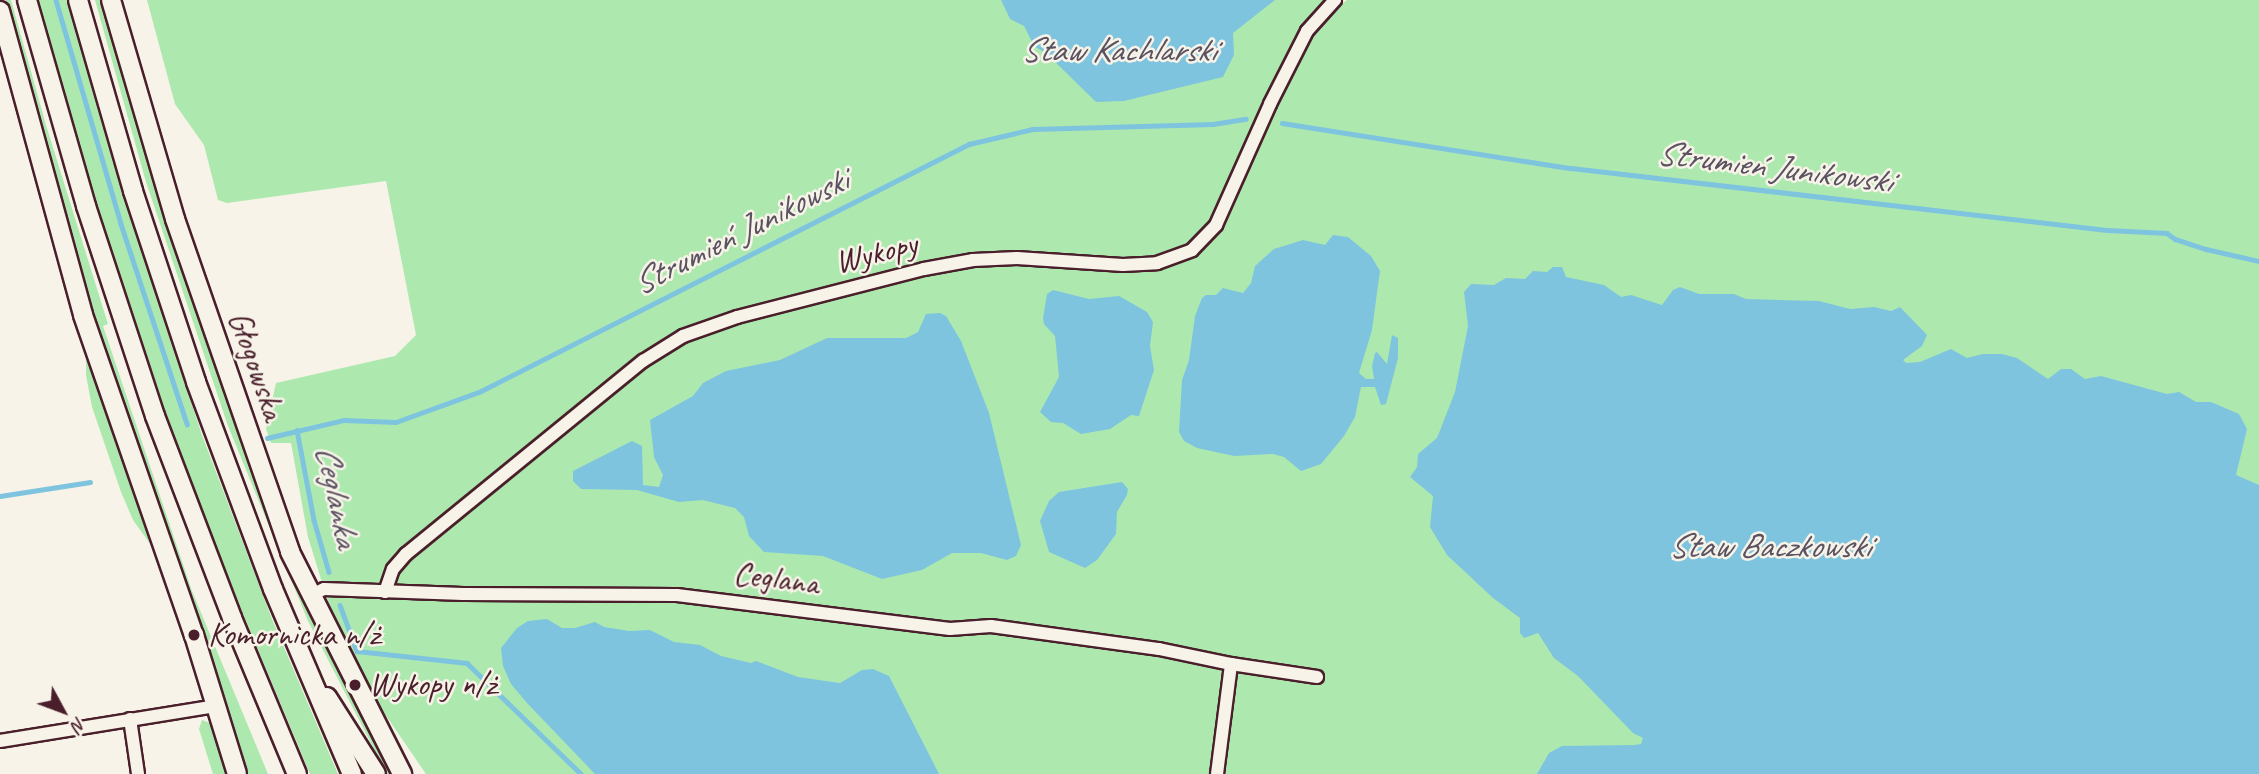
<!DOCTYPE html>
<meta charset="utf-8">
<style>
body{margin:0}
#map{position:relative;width:2259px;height:774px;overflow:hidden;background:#f7f3e8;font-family:Caveat,sans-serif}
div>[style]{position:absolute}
.green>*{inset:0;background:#ade9af}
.water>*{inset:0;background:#7ec4df}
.stream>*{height:4.5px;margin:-2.25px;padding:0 2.25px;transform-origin:2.25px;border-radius:2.25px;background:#7ec4df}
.roads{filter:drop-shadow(2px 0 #4a1f2b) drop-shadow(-2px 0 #4a1f2b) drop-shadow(0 2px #4a1f2b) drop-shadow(0 -2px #4a1f2b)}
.street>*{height:12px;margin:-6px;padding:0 6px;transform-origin:6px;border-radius:6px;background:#f7f3e8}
.secondary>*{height:18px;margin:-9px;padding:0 9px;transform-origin:9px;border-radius:9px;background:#f7f3e8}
.dots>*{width:19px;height:19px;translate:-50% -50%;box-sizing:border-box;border:4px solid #f7f3e8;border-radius:50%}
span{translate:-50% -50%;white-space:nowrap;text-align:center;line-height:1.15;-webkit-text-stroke:5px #f7f3e8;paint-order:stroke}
.street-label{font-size:33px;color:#4a1f2b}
.poi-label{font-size:33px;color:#4a1f2b}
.left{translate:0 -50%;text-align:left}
.water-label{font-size:35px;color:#5a5161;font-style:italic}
.north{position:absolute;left:28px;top:676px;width:70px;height:70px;-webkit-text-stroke:5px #f7f3e8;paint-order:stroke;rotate:131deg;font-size:19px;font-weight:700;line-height:28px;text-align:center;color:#4a1f2b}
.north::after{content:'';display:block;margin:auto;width:24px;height:32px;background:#4a1f2b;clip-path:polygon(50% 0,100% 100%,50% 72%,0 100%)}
</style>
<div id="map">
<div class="green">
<div style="clip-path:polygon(6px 0,11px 0,46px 125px,108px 324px,103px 326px,192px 591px,268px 774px,245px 774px,209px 653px,84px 288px)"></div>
<div style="clip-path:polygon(38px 0,68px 0,123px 194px,202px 435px,272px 619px,338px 774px,310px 774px,243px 614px,175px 441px,96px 202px)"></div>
<div style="clip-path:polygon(95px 0,102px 0,193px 301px,270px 524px,312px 619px,394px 774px,387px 774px,308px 621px,228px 426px,146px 182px)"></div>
<div style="clip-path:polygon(147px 0,1334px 0,1337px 8px,1347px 0,2259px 0,2259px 774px,426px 774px,374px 698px,333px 618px,308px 537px,291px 443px,271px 443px,266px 429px,276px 383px,395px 356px,416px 335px,386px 181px,227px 203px,218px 200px,204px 145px,175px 104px)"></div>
<div style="clip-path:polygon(86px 355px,88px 355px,153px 548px,133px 520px,121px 492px,92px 407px,86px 375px)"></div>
<div style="clip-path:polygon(202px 720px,210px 723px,229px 774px,213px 774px,199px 729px)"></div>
</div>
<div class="water">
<div style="clip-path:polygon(1001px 0,1275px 0,1233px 33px,1234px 55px,1223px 77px,1124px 101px,1096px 102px,1047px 54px,1034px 46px,1024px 26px,1010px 19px)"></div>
<div style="clip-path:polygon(1333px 235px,1348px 237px,1371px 256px,1380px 271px,1372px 330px,1359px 373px,1366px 379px,1374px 379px,1372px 366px,1375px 353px,1377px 352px,1387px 364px,1392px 335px,1398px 338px,1398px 358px,1386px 404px,1381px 405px,1375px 387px,1361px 387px,1355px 417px,1344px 436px,1321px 464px,1301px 471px,1284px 457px,1273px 454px,1234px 456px,1197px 448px,1184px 441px,1179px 432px,1182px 380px,1189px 360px,1195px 316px,1202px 298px,1206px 295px,1216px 295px,1223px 288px,1243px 293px,1251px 283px,1255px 266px,1274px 249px,1303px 240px,1325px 245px)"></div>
<div style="clip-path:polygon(1553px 267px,1562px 267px,1566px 277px,1604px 285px,1621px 297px,1631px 295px,1662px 305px,1673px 290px,1680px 287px,1699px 294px,1734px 294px,1746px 299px,1819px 301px,1850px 309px,1874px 307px,1891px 311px,1900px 307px,1927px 335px,1922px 346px,1903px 360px,1906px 363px,1920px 362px,1951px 349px,1967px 358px,1983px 354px,2002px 354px,2017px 358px,2048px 379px,2061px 369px,2071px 369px,2085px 379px,2101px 376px,2167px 394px,2179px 392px,2196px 402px,2211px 402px,2239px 414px,2247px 429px,2236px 475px,2259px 485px,2259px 774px,1537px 774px,1549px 753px,1562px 746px,1634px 745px,1641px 744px,1643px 738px,1633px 733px,1578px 676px,1554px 658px,1538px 633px,1524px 638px,1520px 633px,1520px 618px,1493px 598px,1447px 555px,1430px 527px,1433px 496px,1410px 477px,1417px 467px,1418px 454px,1437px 438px,1455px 392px,1468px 326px,1464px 292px,1471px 284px,1494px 285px,1506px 278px,1525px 279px,1533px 271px,1547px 272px)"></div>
<div style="clip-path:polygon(1053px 290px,1089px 299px,1119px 296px,1147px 312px,1153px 322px,1150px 346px,1154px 370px,1139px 416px,1131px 415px,1110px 429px,1081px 434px,1063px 423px,1051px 422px,1040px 412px,1059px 377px,1055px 336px,1044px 324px,1043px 318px,1047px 294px)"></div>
<div style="clip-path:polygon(940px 313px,946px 316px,961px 341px,989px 413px,1021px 545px,1016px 556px,1007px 560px,981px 553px,952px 553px,922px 570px,882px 579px,823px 556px,764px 552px,749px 536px,744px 517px,735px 508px,703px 500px,679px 502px,637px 490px,581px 489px,573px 481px,573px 471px,632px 441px,642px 446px,643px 485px,659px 487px,663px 475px,654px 457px,650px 420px,693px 396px,703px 383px,726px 371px,780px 360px,827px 338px,906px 338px,918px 332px,926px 314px)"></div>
<div style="clip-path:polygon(1122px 482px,1128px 489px,1127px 495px,1117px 512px,1116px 534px,1097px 560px,1085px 568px,1049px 552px,1040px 521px,1049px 501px,1059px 492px)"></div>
<div style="clip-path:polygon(547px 619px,562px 628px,575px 628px,595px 622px,604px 627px,629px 631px,650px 630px,674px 642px,700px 645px,721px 656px,751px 663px,756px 661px,798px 677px,840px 683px,862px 670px,873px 669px,889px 676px,939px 774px,595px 774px,527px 703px,511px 684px,503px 666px,501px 648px,517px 628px,528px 621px)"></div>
</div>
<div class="stream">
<div style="left:56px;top:0;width:233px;rotate:73.8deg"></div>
<div style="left:121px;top:224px;width:211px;rotate:71.7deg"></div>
<div style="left:1282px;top:123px;width:292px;rotate:8.9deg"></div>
<div style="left:1571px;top:168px;width:541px;rotate:6.59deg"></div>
<div style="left:2108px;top:230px;width:59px;rotate:2.9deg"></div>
<div style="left:2167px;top:233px;width:10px;rotate:37deg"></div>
<div style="left:2175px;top:239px;width:33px;rotate:18deg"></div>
<div style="left:2206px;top:249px;width:54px;rotate:12.8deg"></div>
<div style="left:297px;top:430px;width:92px;rotate:79.3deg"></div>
<div style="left:314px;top:520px;width:54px;rotate:73.9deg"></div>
<div style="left:267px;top:438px;width:79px;rotate:-13.2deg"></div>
<div style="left:344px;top:420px;width:52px;rotate:2.2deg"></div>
<div style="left:396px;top:422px;width:90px;rotate:-20deg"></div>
<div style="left:481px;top:391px;width:547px;rotate:-26.85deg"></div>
<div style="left:969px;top:144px;width:66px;rotate:-13.2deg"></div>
<div style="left:1033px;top:129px;width:180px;rotate:-1.6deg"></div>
<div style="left:1213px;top:124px;width:33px;rotate:-9deg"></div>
<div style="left:0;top:496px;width:91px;rotate:-8.8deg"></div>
<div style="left:340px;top:605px;width:49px;rotate:69.7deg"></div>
<div style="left:357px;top:651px;width:111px;rotate:6.2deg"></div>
<div style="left:467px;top:663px;width:159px;rotate:44.2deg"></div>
</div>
<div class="roads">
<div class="street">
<div style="left:385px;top:592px;width:24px;rotate:-71deg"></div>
<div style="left:393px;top:569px;width:20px;rotate:-49deg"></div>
<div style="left:406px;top:554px;width:306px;rotate:-39.2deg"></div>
<div style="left:643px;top:361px;width:47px;rotate:-32deg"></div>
<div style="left:683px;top:336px;width:57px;rotate:-19.4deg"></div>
<div style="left:737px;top:317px;width:193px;rotate:-14.4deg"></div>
<div style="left:924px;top:269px;width:50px;rotate:-10.4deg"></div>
<div style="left:973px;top:260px;width:44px;rotate:-2.6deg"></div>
<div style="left:1017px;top:258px;width:106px;rotate:3.8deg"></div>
<div style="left:1123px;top:265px;width:34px;rotate:-3deg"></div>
<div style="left:1157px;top:263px;width:37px;rotate:-20deg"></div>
<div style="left:1192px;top:250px;width:35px;rotate:-46deg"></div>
<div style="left:1216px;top:225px;width:133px;rotate:-65.9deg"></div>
<div style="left:1270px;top:104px;width:82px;rotate:-63.1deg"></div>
<div style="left:1307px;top:31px;width:42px;rotate:-47.9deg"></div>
<div style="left:311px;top:595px;width:14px;rotate:-25deg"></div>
<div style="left:324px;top:589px;width:139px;rotate:2.1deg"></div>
<div style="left:463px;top:594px;width:214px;rotate:0.3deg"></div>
<div style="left:677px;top:595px;width:275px;rotate:7.1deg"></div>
<div style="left:950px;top:629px;width:41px;rotate:-4.2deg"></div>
<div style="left:991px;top:626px;width:170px;rotate:7.8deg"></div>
<div style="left:1159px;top:649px;width:74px;rotate:11.8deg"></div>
<div style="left:1231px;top:664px;width:87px;rotate:8.6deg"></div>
<div style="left:130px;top:719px;width:56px;rotate:81.7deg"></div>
<div style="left:0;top:741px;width:218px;rotate:-9.2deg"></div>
<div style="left:1217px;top:774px;width:111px;rotate:-82.7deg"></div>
</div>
<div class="secondary">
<div style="left:27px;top:0;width:214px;rotate:74deg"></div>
<div style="left:86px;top:206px;width:221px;rotate:71.8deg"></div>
<div style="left:155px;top:416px;width:216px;rotate:69.1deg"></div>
<div style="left:232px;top:618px;width:169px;rotate:67.4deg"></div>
<div style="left:78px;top:0;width:199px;rotate:73.9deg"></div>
<div style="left:133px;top:191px;width:201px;rotate:71.7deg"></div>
<div style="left:196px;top:382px;width:221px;rotate:69.6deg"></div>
<div style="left:273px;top:589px;width:201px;rotate:66.9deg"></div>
<div style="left:111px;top:0;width:228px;rotate:73.7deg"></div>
<div style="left:175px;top:219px;width:352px;rotate:70.9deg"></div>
<div style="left:290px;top:552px;width:249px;rotate:63.2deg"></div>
<div style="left:0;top:11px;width:315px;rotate:74.7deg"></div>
<div style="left:83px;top:315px;width:339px;rotate:70.9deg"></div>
<div style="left:194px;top:635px;width:145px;rotate:72.8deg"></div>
<div style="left:327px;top:697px;width:91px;rotate:57.5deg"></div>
</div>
</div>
<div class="dots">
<div style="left:194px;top:635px;background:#4a1f2b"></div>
<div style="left:355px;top:685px;background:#4a1f2b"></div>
</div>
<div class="street-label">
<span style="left:876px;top:253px;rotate:-14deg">Wykopy</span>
<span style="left:256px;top:366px;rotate:71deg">Głogowska</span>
<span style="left:776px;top:579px;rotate:7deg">Ceglana</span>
</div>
<div class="poi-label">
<span class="left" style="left:208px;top:635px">Komornicka n/ż</span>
<span class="left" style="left:369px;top:685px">Wykopy n/ż</span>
</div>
<div class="water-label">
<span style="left:1118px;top:50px">Staw Kachlarski</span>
<span style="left:1774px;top:167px;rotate:7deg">Strumień Junikowski</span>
<span style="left:740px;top:232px;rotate:-27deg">Strumień Junikowski</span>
<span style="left:337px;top:496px;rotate:78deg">Ceglanka</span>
<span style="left:1769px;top:546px">Staw Baczkowski</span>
</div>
<div class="north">N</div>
</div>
